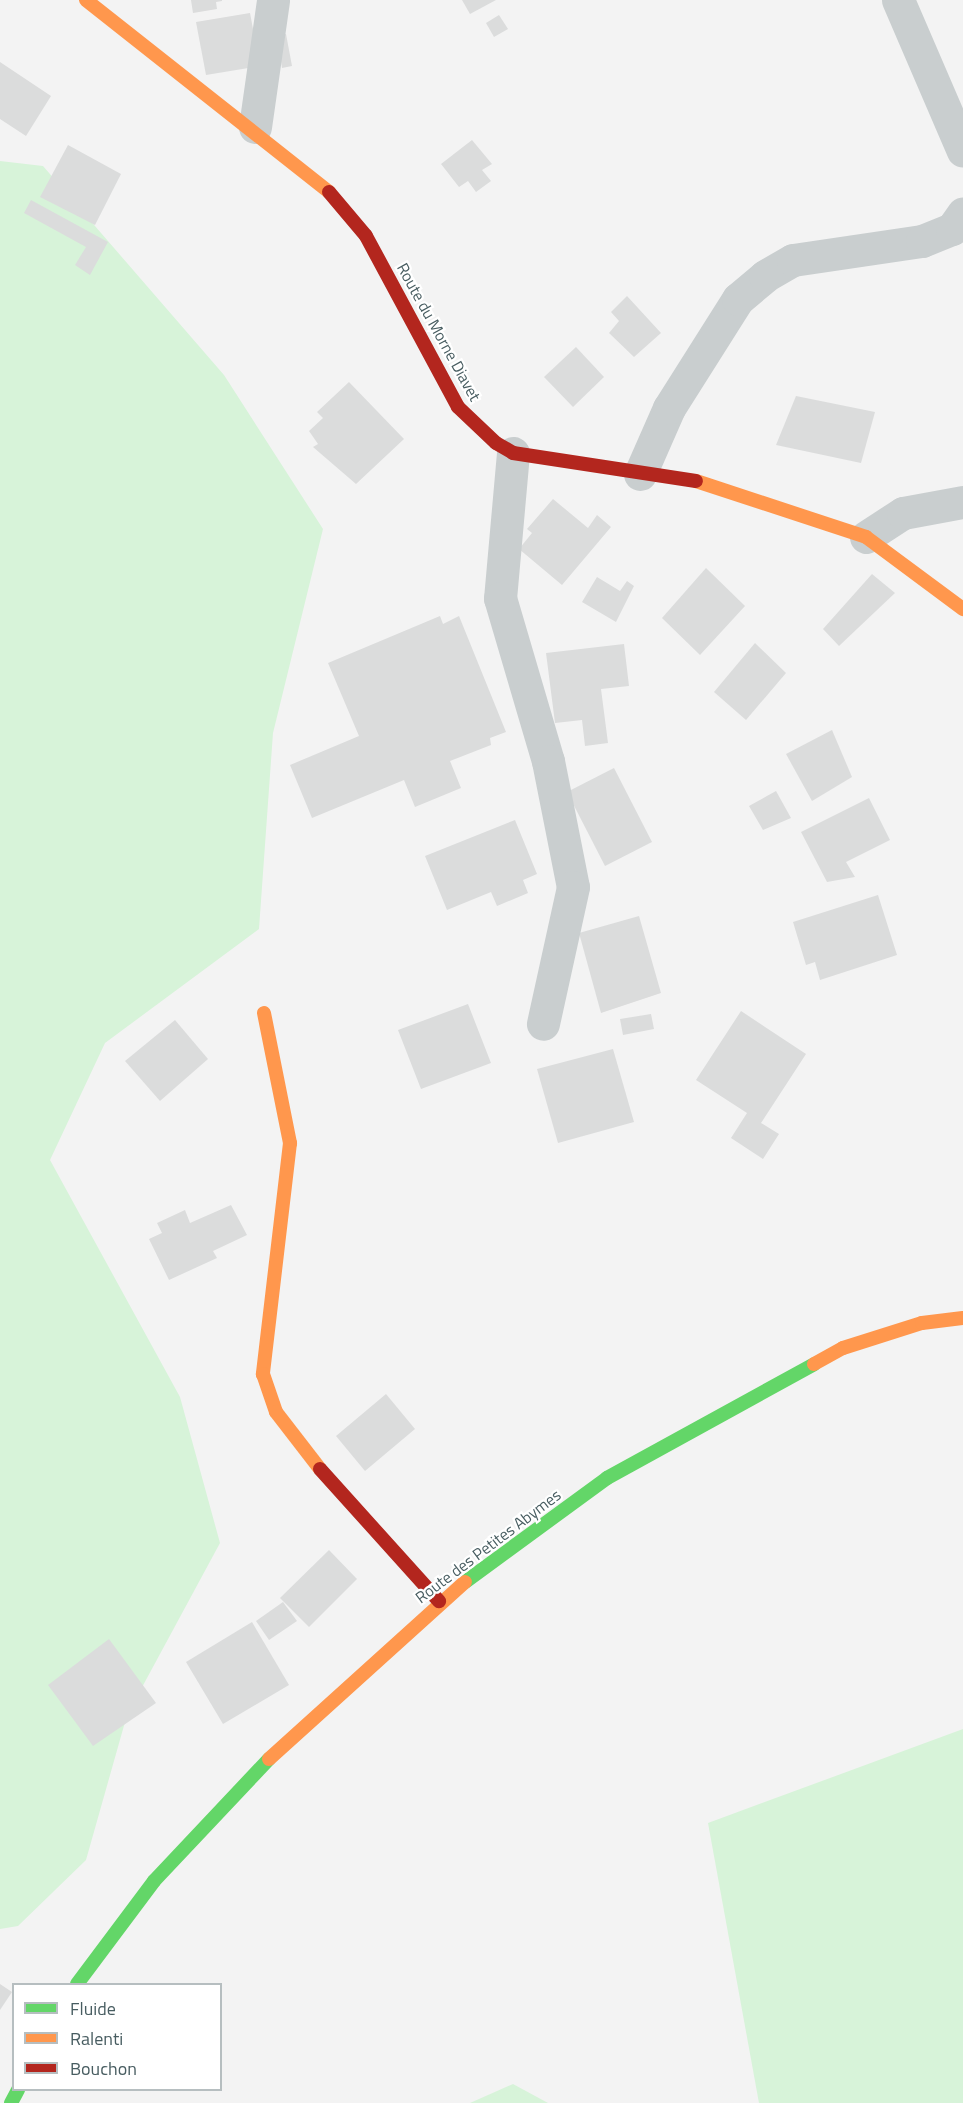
<!DOCTYPE html>
<style>
body{margin:0}
#map{position:relative;width:963px;height:2103px;overflow:hidden;background:#f3f3f3;font-family:"Titillium Web",sans-serif}
div>[style]{position:absolute}
.green>*{inset:0;background:#d7f3d9}
.building>*{inset:0;background:#dbdcdc}
.street>*{height:33px;margin:-16.5px;padding:0 16.5px;transform-origin:16.5px;border-radius:16.5px;background:#c9cecf}
.fast>*{height:14px;margin:-7px;padding:0 7px;transform-origin:7px;border-radius:7px;background:#63d668}
.slow>*{height:14px;margin:-7px;padding:0 7px;transform-origin:7px;border-radius:7px;background:#ff974d}
.jam>*{height:14px;margin:-7px;padding:0 7px;transform-origin:7px;border-radius:7px;background:#b3261e}
span{translate:-50% -50%;white-space:nowrap;text-align:center;line-height:1.15;-webkit-text-stroke:4.5px #fff;paint-order:stroke}
.street-label{font-size:16px;color:#485d61}
.legend{position:absolute;left:12px;top:1983px;width:210px;height:108px;box-sizing:border-box;background:#fff;border:2px solid #b6bec0;margin:0;padding:8px 10px;list-style:none;font-size:18px;color:#485d61}
.legend li{display:flex;align-items:center;gap:12px;height:30px}
.legend b{width:30px;border:2px solid #b6bec0}
</style>
<div id="map">
<div class="green">
<div style="clip-path:polygon(0 161px,43px 166px,224px 375px,323px 529px,273px 733px,259px 929px,105px 1043px,50px 1160px,180px 1397px,220px 1543px,127px 1715px,86px 1860px,18px 1926px,0 1929px)"></div>
<div style="clip-path:polygon(963px 1729px,963px 2103px,759px 2103px,708px 1823px)"></div>
<div style="clip-path:polygon(513px 2084px,548px 2103px,470px 2103px)"></div>
</div>
<div class="building">
<div style="clip-path:polygon(191px 0,222px 0,222px 1px,216px 2px,217px 9px,193px 13px)"></div>
<div style="clip-path:polygon(462px 0,496px 0,470px 14px)"></div>
<div style="clip-path:polygon(250px 13px,260px 66px,206px 75px,196px 22px)"></div>
<div style="clip-path:polygon(499px 15px,508px 29px,494px 37px,486px 23px)"></div>
<div style="clip-path:polygon(286px 34px,292px 66px,282px 68px,277px 36px)"></div>
<div style="clip-path:polygon(0 62px,51px 96px,26px 136px,0 119px)"></div>
<div style="clip-path:polygon(472px 140px,492px 164px,482px 170px,491px 181px,476px 192px,468px 181px,459px 187px,441px 164px)"></div>
<div style="clip-path:polygon(68px 145px,121px 174px,95px 225px,40px 197px)"></div>
<div style="clip-path:polygon(31px 200px,108px 242px,90px 275px,75px 265px,86px 247px,24px 213px)"></div>
<div style="clip-path:polygon(627px 296px,661px 333px,634px 357px,609px 333px,619px 321px,611px 312px)"></div>
<div style="clip-path:polygon(576px 347px,604px 377px,573px 407px,544px 377px)"></div>
<div style="clip-path:polygon(349px 382px,404px 439px,356px 484px,313px 447px,318px 444px,309px 431px,323px 418px,317px 412px)"></div>
<div style="clip-path:polygon(796px 396px,875px 412px,861px 463px,776px 445px)"></div>
<div style="clip-path:polygon(553px 499px,588px 528px,597px 515px,611px 527px,562px 585px,519px 549px,532px 533px,527px 529px)"></div>
<div style="clip-path:polygon(706px 568px,745px 606px,700px 655px,662px 618px)"></div>
<div style="clip-path:polygon(872px 574px,895px 593px,839px 646px,823px 629px)"></div>
<div style="clip-path:polygon(597px 577px,620px 591px,627px 581px,634px 586px,616px 622px,582px 602px)"></div>
<div style="clip-path:polygon(440px 616px,443px 624px,459px 616px,506px 732px,490px 738px,491px 745px,450px 761px,461px 788px,415px 807px,404px 780px,312px 818px,290px 765px,359px 736px,328px 663px)"></div>
<div style="clip-path:polygon(755px 643px,786px 673px,746px 720px,714px 692px)"></div>
<div style="clip-path:polygon(624px 644px,629px 686px,601px 689px,608px 743px,585px 746px,582px 720px,555px 723px,546px 653px)"></div>
<div style="clip-path:polygon(832px 730px,852px 777px,812px 801px,786px 754px)"></div>
<div style="clip-path:polygon(614px 768px,652px 842px,605px 866px,567px 792px)"></div>
<div style="clip-path:polygon(776px 791px,791px 818px,763px 830px,749px 806px)"></div>
<div style="clip-path:polygon(869px 798px,890px 840px,846px 862px,855px 877px,827px 882px,801px 832px)"></div>
<div style="clip-path:polygon(515px 820px,537px 874px,523px 880px,528px 893px,497px 906px,491px 892px,447px 910px,425px 856px)"></div>
<div style="clip-path:polygon(878px 895px,897px 955px,820px 980px,815px 962px,806px 965px,793px 922px)"></div>
<div style="clip-path:polygon(639px 916px,661px 993px,601px 1013px,579px 933px)"></div>
<div style="clip-path:polygon(468px 1004px,491px 1063px,421px 1089px,398px 1030px)"></div>
<div style="clip-path:polygon(741px 1011px,806px 1054px,761px 1123px,779px 1134px,763px 1159px,731px 1138px,747px 1113px,696px 1080px)"></div>
<div style="clip-path:polygon(651px 1014px,654px 1029px,623px 1035px,620px 1019px)"></div>
<div style="clip-path:polygon(175px 1020px,208px 1059px,160px 1101px,125px 1061px)"></div>
<div style="clip-path:polygon(613px 1049px,634px 1122px,558px 1143px,537px 1069px)"></div>
<div style="clip-path:polygon(231px 1205px,247px 1235px,213px 1251px,217px 1258px,169px 1280px,149px 1239px,162px 1233px,157px 1223px,185px 1210px,190px 1223px)"></div>
<div style="clip-path:polygon(386px 1394px,415px 1429px,365px 1471px,336px 1436px)"></div>
<div style="clip-path:polygon(329px 1550px,357px 1579px,309px 1627px,280px 1598px)"></div>
<div style="clip-path:polygon(283px 1602px,297px 1621px,269px 1640px,256px 1621px)"></div>
<div style="clip-path:polygon(252px 1622px,289px 1685px,223px 1724px,186px 1662px)"></div>
<div style="clip-path:polygon(109px 1639px,156px 1703px,93px 1746px,48px 1685px)"></div>
<div style="clip-path:polygon(0 1984px,12px 1992px,0 2010px)"></div>
</div>
<div class="street">
<div style="left:898px;top:0;width:164px;rotate:66.7deg"></div>
<div style="left:255px;top:127px;width:128px;rotate:-81.9deg"></div>
<div style="left:513px;top:453px;width:146px;rotate:95.1deg"></div>
<div style="left:500px;top:598px;width:170px;rotate:73.6deg"></div>
<div style="left:548px;top:761px;width:128px;rotate:78.8deg"></div>
<div style="left:573px;top:887px;width:140px;rotate:102.4deg"></div>
<div style="left:640px;top:474px;width:72px;rotate:-66.3deg"></div>
<div style="left:669px;top:408px;width:129px;rotate:-57.7deg"></div>
<div style="left:738px;top:299px;width:35px;rotate:-40deg"></div>
<div style="left:765px;top:276px;width:32px;rotate:-30deg"></div>
<div style="left:793px;top:260px;width:130px;rotate:-8.4deg"></div>
<div style="left:922px;top:241px;width:32px;rotate:-22deg"></div>
<div style="left:952px;top:229px;width:19px;rotate:-55deg"></div>
<div style="left:866px;top:537px;width:44px;rotate:-33deg"></div>
<div style="left:903px;top:513px;width:61px;rotate:-10.4deg"></div>
</div>
<div class="fast">
<div style="left:465px;top:1582px;width:176px;rotate:-36.2deg"></div>
<div style="left:607px;top:1478px;width:236px;rotate:-28.8deg"></div>
<div style="left:77px;top:1984px;width:129px;rotate:-53.2deg"></div>
<div style="left:154px;top:1881px;width:168px;rotate:-46.7deg"></div>
<div style="left:11px;top:2103px;width:15px;rotate:-62deg"></div>
</div>
<div class="slow">
<div style="left:86px;top:0;width:310px;rotate:38.3deg"></div>
<div style="left:696px;top:481px;width:179px;rotate:18.2deg"></div>
<div style="left:866px;top:537px;width:121px;rotate:36.6deg"></div>
<div style="left:264px;top:1013px;width:133px;rotate:78.7deg"></div>
<div style="left:290px;top:1143px;width:233px;rotate:96.7deg"></div>
<div style="left:263px;top:1374px;width:40px;rotate:71.1deg"></div>
<div style="left:276px;top:1412px;width:72px;rotate:52.3deg"></div>
<div style="left:814px;top:1364px;width:33px;rotate:-29deg"></div>
<div style="left:843px;top:1348px;width:83px;rotate:-17.6deg"></div>
<div style="left:922px;top:1323px;width:41px;rotate:-7deg"></div>
<div style="left:269px;top:1759px;width:264px;rotate:-42.1deg"></div>
</div>
<div class="jam">
<div style="left:329px;top:192px;width:57px;rotate:49.9deg"></div>
<div style="left:366px;top:236px;width:194px;rotate:61.7deg"></div>
<div style="left:458px;top:407px;width:52px;rotate:43.5deg"></div>
<div style="left:496px;top:443px;width:20px;rotate:30deg"></div>
<div style="left:513px;top:453px;width:185px;rotate:8.7deg"></div>
<div style="left:320px;top:1469px;width:178px;rotate:48deg"></div>
</div>
<div class="street-label">
<span style="left:439px;top:332px;rotate:61deg">Route du Morne Diavet</span>
<span style="left:488px;top:1546px;rotate:-37deg">Route des Petites Abymes</span>
</div>
<ul class="legend">
<li><b style="height:8px;background:#63d668"></b>Fluide</li>
<li><b style="height:8px;background:#ff974d"></b>Ralenti</li>
<li><b style="height:8px;background:#b3261e"></b>Bouchon</li>
</ul>
</div>
